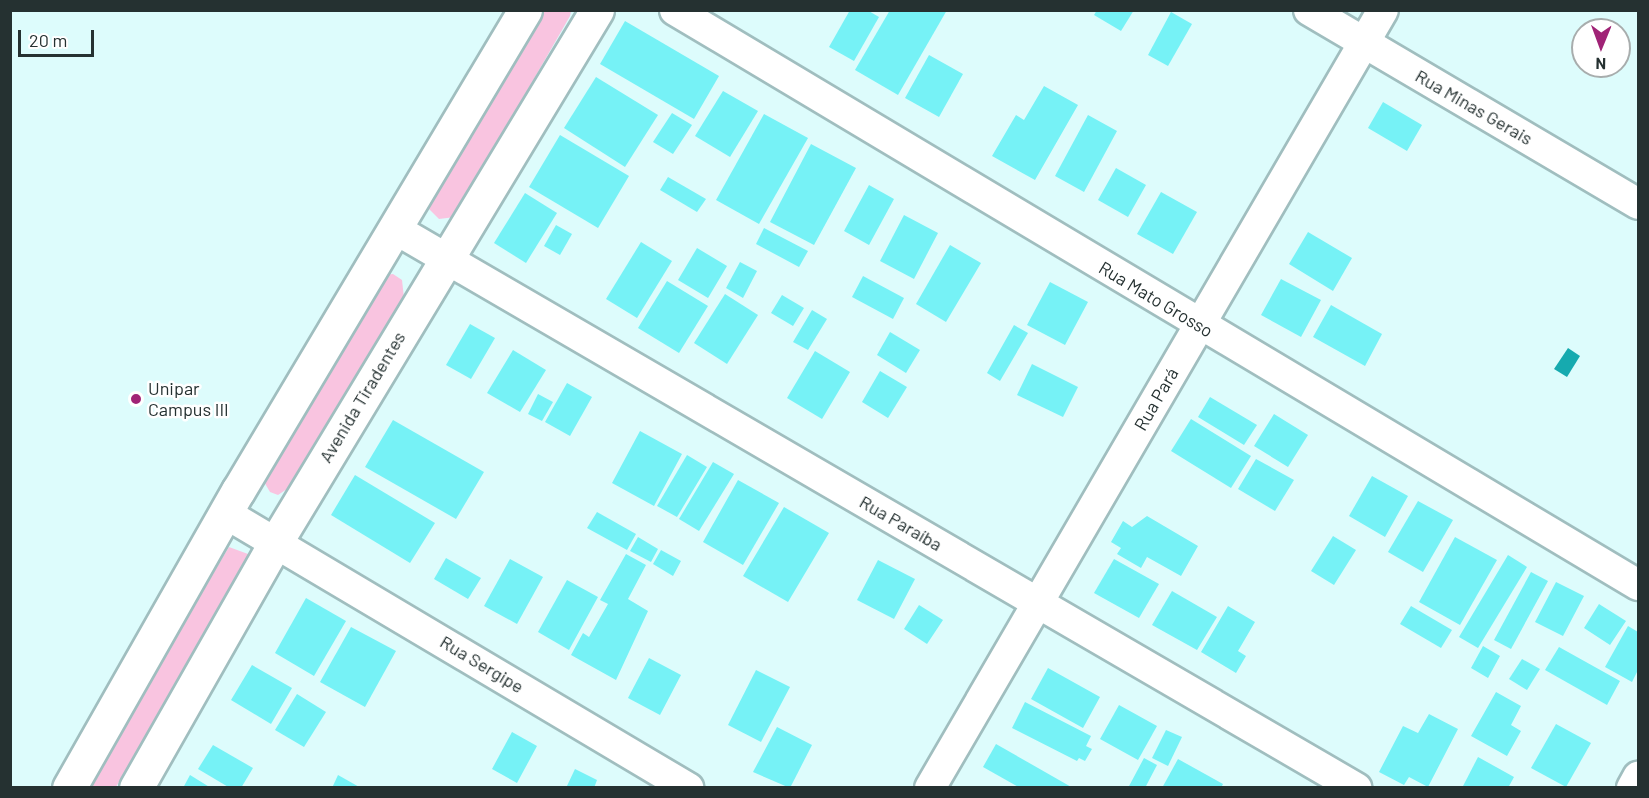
<!DOCTYPE html>
<meta charset="utf-8">
<style>
body{margin:0}
#map{position:relative;width:1649px;height:798px;overflow:hidden;background:#ddfcfc;font-family:Barlow,sans-serif}
div>[style]{position:absolute}
.green>*{inset:0;background:#f9c4e0}
.water>*{inset:0;background:#16aaaf}
.building>*{inset:0;background:#76f2f6}
.roads{filter:drop-shadow(2px 0 #a0bebf) drop-shadow(-2px 0 #a0bebf) drop-shadow(0 2px #a0bebf) drop-shadow(0 -2px #a0bebf)}
.street>*{height:30px;margin:-15px;padding:0 15px;transform-origin:15px;border-radius:15px;background:#fff}
.secondary>*{height:33px;margin:-16.5px;padding:0 16.5px;transform-origin:16.5px;border-radius:16.5px;background:#fff}
.dots>*{width:16px;height:16px;translate:-50% -50%;box-sizing:border-box;border:3px solid #fff;border-radius:50%}
span{translate:-50% -50%;white-space:nowrap;text-align:center;line-height:1.15;-webkit-text-stroke:5px #fff;paint-order:stroke}
.street-label{font-size:18px;color:#253131}
.poi-label{font-size:18px;color:#253131}
.left{translate:0 -50%;text-align:left}
.frame{position:absolute;inset:0;border:12px solid #253131;pointer-events:none}
.north{position:absolute;left:1571px;top:18px;width:60px;height:60px;box-sizing:border-box;background:#fff;border:2px solid #a8adad;border-radius:50%;rotate:181deg;font-size:16px;font-weight:700;line-height:24px;text-align:center;color:#253131}
.north::after{content:'';display:block;margin:auto;width:21px;height:27px;background:#a02376;clip-path:polygon(50% 0,100% 100%,50% 72%,0 100%)}
.scale{position:absolute;left:18px;top:30px;width:76px;height:27px;box-sizing:border-box;border:3px solid #253131;border-top:0;padding-left:8px;font-size:18px;line-height:21px;white-space:nowrap;color:#253131;-webkit-text-stroke:4px #fff;paint-order:stroke}
</style>
<div id="map">
<div class="green">
<div style="clip-path:polygon(543px 11px,571px 11px,570px 16px,455px 217px,439px 219px,429px 209px,430px 198px)"></div>
<div style="clip-path:polygon(393px 274px,402px 280px,404px 298px,290px 487px,278px 495px,270px 492px,263px 480px,385px 275px)"></div>
<div style="clip-path:polygon(229px 547px,248px 554px,249px 564px,116px 787px,84px 788px)"></div>
</div>
<div class="water">
<div style="clip-path:polygon(1568px 348px,1580px 356px,1567px 377px,1554px 369px)"></div>
</div>
<div class="building">
<div style="clip-path:polygon(850px 10px,867px 10px,879px 17px,854px 61px,829px 47px)"></div>
<div style="clip-path:polygon(890px 10px,947px 10px,898px 95px,855px 70px)"></div>
<div style="clip-path:polygon(1097px 10px,1134px 10px,1121px 31px,1094px 15px)"></div>
<div style="clip-path:polygon(1171px 12px,1192px 24px,1168px 66px,1148px 55px)"></div>
<div style="clip-path:polygon(625px 21px,719px 76px,694px 119px,600px 64px)"></div>
<div style="clip-path:polygon(929px 55px,963px 74px,939px 117px,905px 98px)"></div>
<div style="clip-path:polygon(596px 77px,658px 115px,625px 167px,564px 128px)"></div>
<div style="clip-path:polygon(1044px 86px,1078px 105px,1035px 180px,992px 156px,1016px 115px,1024px 120px)"></div>
<div style="clip-path:polygon(723px 91px,758px 111px,730px 157px,695px 136px)"></div>
<div style="clip-path:polygon(1383px 102px,1422px 125px,1407px 151px,1368px 128px)"></div>
<div style="clip-path:polygon(672px 113px,692px 125px,673px 154px,653px 142px)"></div>
<div style="clip-path:polygon(764px 114px,808px 138px,759px 224px,716px 200px)"></div>
<div style="clip-path:polygon(1088px 115px,1117px 131px,1084px 192px,1055px 176px)"></div>
<div style="clip-path:polygon(560px 135px,629px 176px,598px 228px,529px 187px)"></div>
<div style="clip-path:polygon(811px 144px,856px 168px,814px 245px,770px 222px)"></div>
<div style="clip-path:polygon(1116px 168px,1146px 185px,1128px 217px,1098px 200px)"></div>
<div style="clip-path:polygon(668px 177px,706px 199px,697px 212px,660px 190px)"></div>
<div style="clip-path:polygon(869px 185px,894px 199px,869px 245px,844px 231px)"></div>
<div style="clip-path:polygon(1161px 192px,1197px 212px,1173px 254px,1137px 234px)"></div>
<div style="clip-path:polygon(525px 193px,557px 213px,526px 263px,494px 243px)"></div>
<div style="clip-path:polygon(904px 215px,938px 233px,914px 279px,880px 261px)"></div>
<div style="clip-path:polygon(556px 225px,572px 234px,560px 255px,544px 246px)"></div>
<div style="clip-path:polygon(764px 228px,808px 251px,799px 267px,756px 244px)"></div>
<div style="clip-path:polygon(1308px 232px,1352px 258px,1333px 291px,1289px 264px)"></div>
<div style="clip-path:polygon(641px 242px,672px 261px,637px 318px,606px 299px)"></div>
<div style="clip-path:polygon(950px 245px,981px 263px,946px 322px,916px 304px)"></div>
<div style="clip-path:polygon(697px 248px,727px 266px,708px 298px,678px 280px)"></div>
<div style="clip-path:polygon(740px 262px,757px 271px,743px 298px,726px 288px)"></div>
<div style="clip-path:polygon(863px 276px,904px 298px,893px 319px,852px 297px)"></div>
<div style="clip-path:polygon(1281px 279px,1321px 300px,1301px 337px,1261px 315px)"></div>
<div style="clip-path:polygon(667px 281px,708px 306px,679px 353px,638px 328px)"></div>
<div style="clip-path:polygon(1050px 282px,1088px 302px,1065px 345px,1027px 325px)"></div>
<div style="clip-path:polygon(725px 294px,758px 315px,727px 364px,694px 343px)"></div>
<div style="clip-path:polygon(782px 295px,804px 308px,793px 326px,771px 313px)"></div>
<div style="clip-path:polygon(1331px 305px,1382px 334px,1365px 366px,1313px 337px)"></div>
<div style="clip-path:polygon(812px 310px,827px 319px,808px 350px,793px 342px)"></div>
<div style="clip-path:polygon(470px 324px,495px 338px,471px 379px,446px 365px)"></div>
<div style="clip-path:polygon(1014px 325px,1028px 333px,1000px 381px,987px 373px)"></div>
<div style="clip-path:polygon(890px 332px,920px 350px,906px 373px,877px 355px)"></div>
<div style="clip-path:polygon(513px 350px,546px 370px,520px 412px,487px 393px)"></div>
<div style="clip-path:polygon(815px 351px,850px 372px,822px 419px,787px 398px)"></div>
<div style="clip-path:polygon(1032px 364px,1078px 387px,1063px 417px,1017px 395px)"></div>
<div style="clip-path:polygon(880px 371px,907px 387px,888px 418px,862px 402px)"></div>
<div style="clip-path:polygon(567px 383px,592px 397px,570px 436px,545px 422px)"></div>
<div style="clip-path:polygon(538px 394px,553px 402px,542px 421px,528px 414px)"></div>
<div style="clip-path:polygon(1210px 397px,1257px 425px,1244px 445px,1198px 417px)"></div>
<div style="clip-path:polygon(1274px 414px,1308px 435px,1288px 467px,1254px 446px)"></div>
<div style="clip-path:polygon(1191px 419px,1251px 456px,1231px 488px,1171px 451px)"></div>
<div style="clip-path:polygon(393px 420px,484px 472px,456px 519px,365px 467px)"></div>
<div style="clip-path:polygon(640px 431px,682px 454px,654px 506px,612px 483px)"></div>
<div style="clip-path:polygon(687px 455px,707px 467px,677px 517px,657px 506px)"></div>
<div style="clip-path:polygon(1256px 459px,1294px 480px,1275px 511px,1238px 489px)"></div>
<div style="clip-path:polygon(713px 462px,734px 474px,699px 531px,679px 519px)"></div>
<div style="clip-path:polygon(355px 475px,435px 523px,410px 563px,331px 515px)"></div>
<div style="clip-path:polygon(1372px 476px,1408px 496px,1385px 537px,1349px 516px)"></div>
<div style="clip-path:polygon(738px 480px,779px 503px,743px 565px,703px 542px)"></div>
<div style="clip-path:polygon(1418px 501px,1453px 520px,1423px 572px,1388px 552px)"></div>
<div style="clip-path:polygon(784px 507px,829px 533px,788px 602px,743px 576px)"></div>
<div style="clip-path:polygon(597px 512px,636px 534px,627px 550px,587px 528px)"></div>
<div style="clip-path:polygon(1147px 516px,1198px 546px,1181px 576px,1147px 557px,1141px 568px,1117px 554px,1121px 548px,1111px 542px,1123px 521px,1132px 527px)"></div>
<div style="clip-path:polygon(1333px 536px,1356px 550px,1334px 585px,1311px 571px)"></div>
<div style="clip-path:polygon(638px 537px,658px 549px,651px 562px,630px 551px)"></div>
<div style="clip-path:polygon(1455px 537px,1497px 560px,1460px 625px,1419px 602px)"></div>
<div style="clip-path:polygon(661px 550px,681px 561px,673px 576px,653px 564px)"></div>
<div style="clip-path:polygon(626px 554px,646px 565px,628px 599px,648px 611px,616px 680px,571px 655px,583px 633px,589px 637px,608px 604px,600px 600px)"></div>
<div style="clip-path:polygon(1508px 555px,1527px 567px,1478px 648px,1459px 637px)"></div>
<div style="clip-path:polygon(446px 558px,481px 578px,468px 599px,434px 579px)"></div>
<div style="clip-path:polygon(510px 559px,543px 577px,517px 624px,484px 606px)"></div>
<div style="clip-path:polygon(1114px 559px,1159px 584px,1139px 618px,1094px 593px)"></div>
<div style="clip-path:polygon(878px 560px,915px 579px,894px 619px,857px 600px)"></div>
<div style="clip-path:polygon(1531px 572px,1548px 581px,1511px 649px,1494px 640px)"></div>
<div style="clip-path:polygon(567px 580px,598px 597px,569px 650px,538px 632px)"></div>
<div style="clip-path:polygon(1556px 582px,1584px 596px,1563px 636px,1535px 622px)"></div>
<div style="clip-path:polygon(1172px 591px,1217px 617px,1197px 650px,1152px 625px)"></div>
<div style="clip-path:polygon(306px 598px,346px 621px,314px 676px,275px 653px)"></div>
<div style="clip-path:polygon(1599px 604px,1626px 621px,1610px 645px,1584px 628px)"></div>
<div style="clip-path:polygon(919px 605px,943px 620px,927px 644px,904px 629px)"></div>
<div style="clip-path:polygon(1228px 606px,1255px 622px,1238px 651px,1246px 656px,1236px 673px,1201px 652px)"></div>
<div style="clip-path:polygon(1411px 606px,1452px 630px,1441px 648px,1400px 624px)"></div>
<div style="clip-path:polygon(1628px 626px,1638px 632px,1638px 670px,1632px 682px,1605px 667px)"></div>
<div style="clip-path:polygon(351px 627px,396px 651px,365px 707px,320px 682px)"></div>
<div style="clip-path:polygon(1483px 646px,1500px 656px,1488px 678px,1471px 668px)"></div>
<div style="clip-path:polygon(1559px 647px,1620px 681px,1607px 705px,1545px 670px)"></div>
<div style="clip-path:polygon(649px 658px,681px 675px,660px 715px,628px 698px)"></div>
<div style="clip-path:polygon(1522px 659px,1540px 669px,1527px 690px,1509px 679px)"></div>
<div style="clip-path:polygon(252px 665px,292px 688px,271px 724px,231px 700px)"></div>
<div style="clip-path:polygon(1048px 668px,1100px 697px,1083px 728px,1031px 699px)"></div>
<div style="clip-path:polygon(756px 670px,790px 687px,761px 742px,728px 725px)"></div>
<div style="clip-path:polygon(1496px 692px,1521px 706px,1511px 725px,1521px 731px,1507px 756px,1471px 736px)"></div>
<div style="clip-path:polygon(297px 694px,326px 712px,304px 747px,275px 730px)"></div>
<div style="clip-path:polygon(1025px 702px,1091px 736px,1086px 746px,1092px 749px,1085px 761px,1079px 758px,1077px 761px,1012px 728px)"></div>
<div style="clip-path:polygon(1119px 705px,1157px 726px,1138px 760px,1100px 739px)"></div>
<div style="clip-path:polygon(1429px 714px,1458px 729px,1428px 787px,1409px 777px,1404px 785px,1379px 772px,1403px 726px,1418px 733px)"></div>
<div style="clip-path:polygon(1556px 724px,1591px 743px,1566px 787px,1531px 768px)"></div>
<div style="clip-path:polygon(777px 727px,812px 745px,790px 788px,753px 772px)"></div>
<div style="clip-path:polygon(1166px 730px,1182px 737px,1168px 766px,1152px 758px)"></div>
<div style="clip-path:polygon(512px 732px,537px 746px,517px 783px,492px 769px)"></div>
<div style="clip-path:polygon(996px 744px,1073px 788px,1020px 788px,983px 767px)"></div>
<div style="clip-path:polygon(213px 745px,253px 768px,241px 788px,230px 788px,198px 769px)"></div>
<div style="clip-path:polygon(1478px 757px,1514px 777px,1508px 788px,1462px 788px)"></div>
<div style="clip-path:polygon(1144px 758px,1157px 765px,1145px 788px,1128px 788px)"></div>
<div style="clip-path:polygon(1178px 759px,1223px 784px,1221px 788px,1162px 788px)"></div>
<div style="clip-path:polygon(575px 769px,597px 780px,594px 788px,566px 788px)"></div>
<div style="clip-path:polygon(190px 775px,211px 788px,183px 788px)"></div>
<div style="clip-path:polygon(338px 775px,361px 788px,332px 788px)"></div>
</div>
<div class="roads">
<div class="street">
<div style="left:675px;top:10px;width:1122px;rotate:30.84deg"></div>
<div style="left:1309px;top:10px;width:382px;rotate:30.5deg"></div>
<div style="left:397px;top:230px;width:1110px;rotate:30.19deg"></div>
<div style="left:225px;top:513px;width:539px;rotate:30.71deg"></div>
<div style="left:930px;top:788px;width:900px;rotate:-59.79deg"></div>
<div style="left:1632px;top:788px;width:13px;rotate:-61deg"></div>
</div>
<div class="secondary">
<div style="left:69px;top:788px;width:342px;rotate:-60.4deg"></div>
<div style="left:238px;top:491px;width:560px;rotate:-59.18deg"></div>
<div style="left:136px;top:788px;width:285px;rotate:-60.4deg"></div>
<div style="left:277px;top:540px;width:619px;rotate:-58.88deg"></div>
</div>
</div>
<div class="dots">
<div style="left:136px;top:399px;background:#a02376"></div>
</div>
<div class="street-label">
<span style="left:1474px;top:107px;rotate:30deg">Rua Minas Gerais</span>
<span style="left:1156px;top:299px;rotate:31deg">Rua Mato Grosso</span>
<span style="left:362px;top:397px;rotate:-59deg">Avenida Tiradentes</span>
<span style="left:1156px;top:399px;rotate:-60deg">Rua Pará</span>
<span style="left:901px;top:523px;rotate:30deg">Rua Paraíba</span>
<span style="left:482px;top:664px;rotate:31deg">Rua Sergipe</span>
</div>
<div class="poi-label">
<span class="left" style="left:148px;top:399px">Unipar<br>Campus III</span>
</div>
<div class="frame"></div>
<div class="north">N</div>
<div class="scale">20 m</div>
</div>
